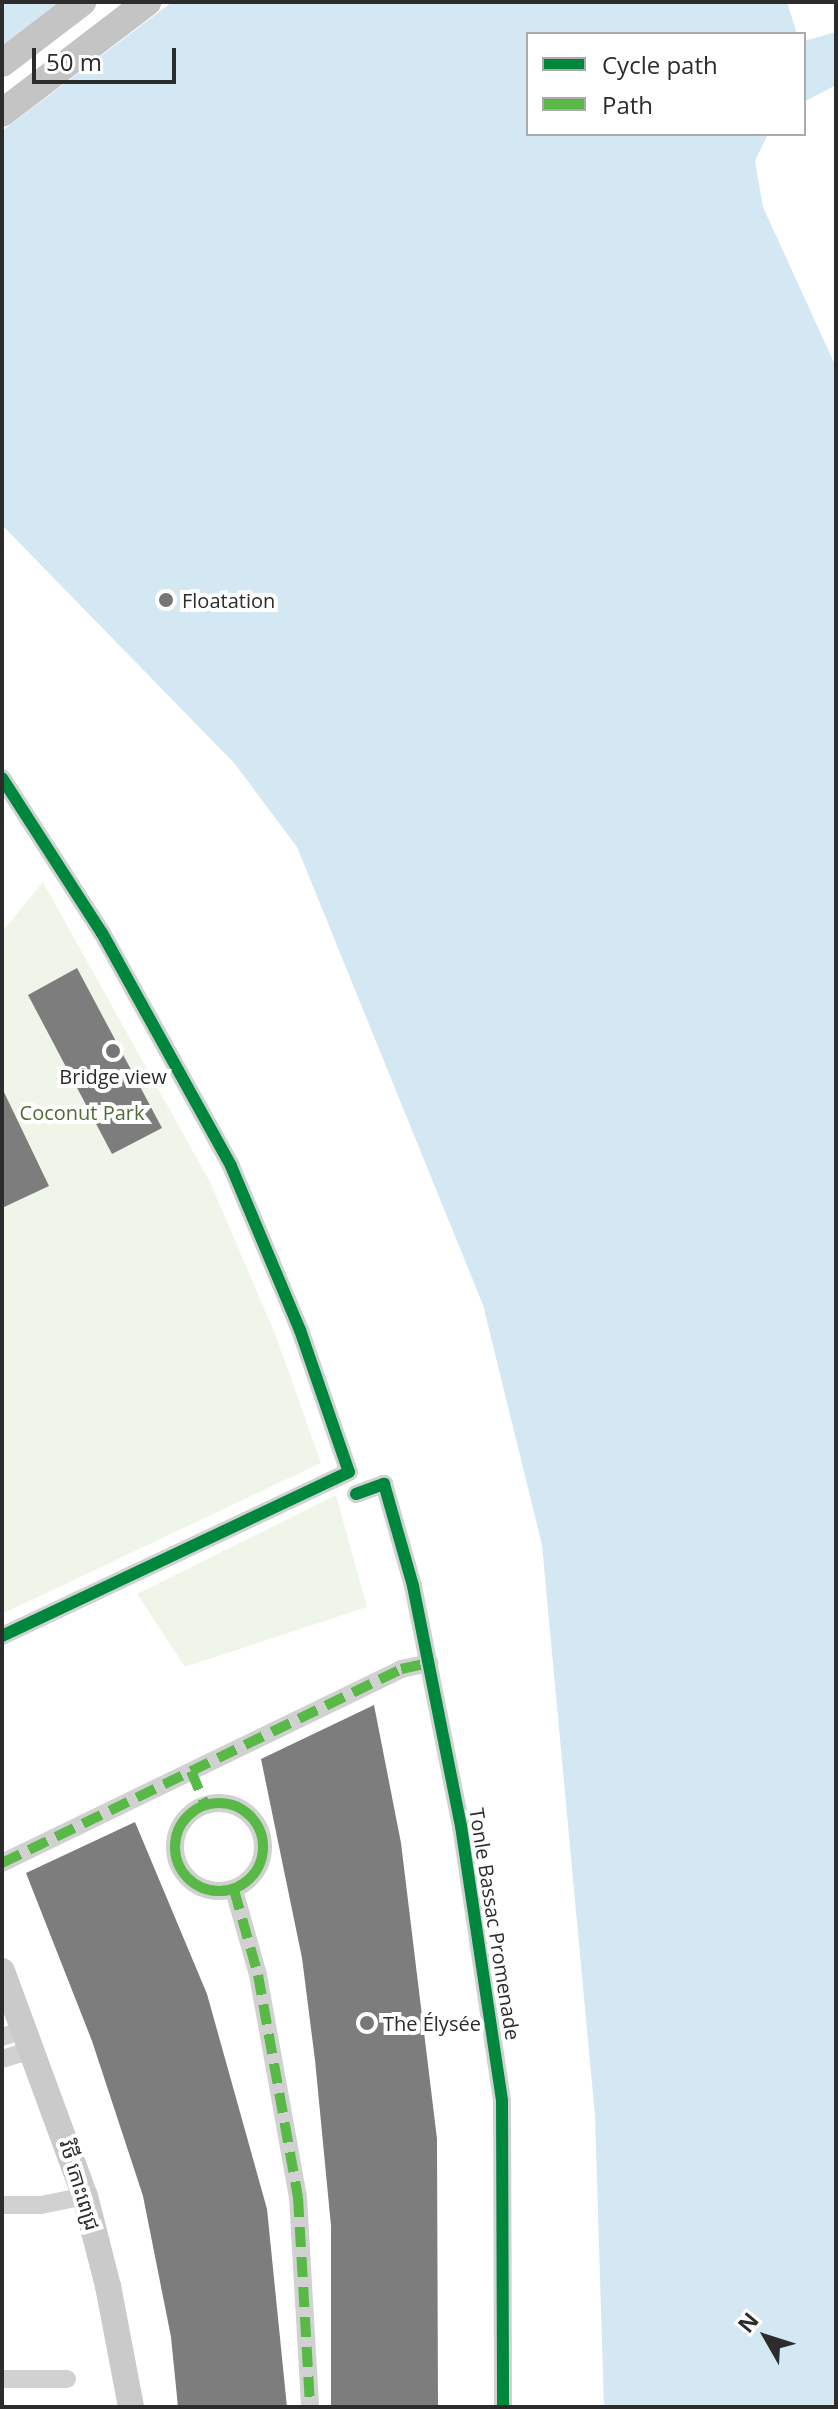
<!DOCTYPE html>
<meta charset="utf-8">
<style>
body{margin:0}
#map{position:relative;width:838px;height:2409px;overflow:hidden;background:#fff;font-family:"Open Sans","Noto Sans Khmer",sans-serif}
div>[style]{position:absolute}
.green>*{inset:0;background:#f0f5ea}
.water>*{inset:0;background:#d4e8f3}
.pier>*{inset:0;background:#fff}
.building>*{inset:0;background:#7d7d7d}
.street>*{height:18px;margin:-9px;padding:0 9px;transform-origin:9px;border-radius:9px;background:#d1d1d1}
.street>.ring{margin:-9px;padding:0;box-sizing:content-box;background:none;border:18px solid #d1d1d1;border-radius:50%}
.secondary>*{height:26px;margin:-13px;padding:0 13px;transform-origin:13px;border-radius:13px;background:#cacaca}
.primary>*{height:28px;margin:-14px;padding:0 14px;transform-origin:14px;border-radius:14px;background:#c4c4c4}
.quiet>*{height:10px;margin-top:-5px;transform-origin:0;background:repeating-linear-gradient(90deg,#58b947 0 20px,transparent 0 30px)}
.quiet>.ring{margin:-5px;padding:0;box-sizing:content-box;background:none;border:10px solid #58b947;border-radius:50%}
.cycleway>*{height:12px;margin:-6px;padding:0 6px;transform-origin:6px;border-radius:6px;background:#00873e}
.dots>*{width:22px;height:22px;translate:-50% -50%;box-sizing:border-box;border:4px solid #fff;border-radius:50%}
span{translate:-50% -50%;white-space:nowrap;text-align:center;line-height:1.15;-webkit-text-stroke:8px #fff;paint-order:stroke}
.poi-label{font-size:20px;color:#2c2c2c}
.left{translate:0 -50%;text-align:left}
.park-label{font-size:20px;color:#516b36}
.street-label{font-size:20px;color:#2c2c2c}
.frame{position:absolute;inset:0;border:4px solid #2c2c2c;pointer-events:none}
.legend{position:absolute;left:526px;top:32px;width:280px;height:104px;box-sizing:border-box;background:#fff;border:2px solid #ababab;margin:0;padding:10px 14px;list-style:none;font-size:24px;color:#2c2c2c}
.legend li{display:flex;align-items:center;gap:16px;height:40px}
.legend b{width:40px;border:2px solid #ababab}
.north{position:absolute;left:726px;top:2297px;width:80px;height:80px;-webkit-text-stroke:6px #fff;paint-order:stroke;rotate:309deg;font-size:22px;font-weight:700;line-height:32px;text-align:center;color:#2c2c2c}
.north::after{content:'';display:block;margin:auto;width:28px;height:36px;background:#2c2c2c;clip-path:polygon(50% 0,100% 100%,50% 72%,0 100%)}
.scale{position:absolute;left:32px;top:48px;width:144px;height:36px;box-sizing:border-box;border:4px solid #2c2c2c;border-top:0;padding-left:10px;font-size:24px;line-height:28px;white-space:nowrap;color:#2c2c2c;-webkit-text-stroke:6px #fff;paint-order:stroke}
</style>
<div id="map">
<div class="green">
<div style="clip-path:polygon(43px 882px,210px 1182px,276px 1336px,321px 1463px,2px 1614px,2px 932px)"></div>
<div style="clip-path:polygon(336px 1495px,367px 1607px,185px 1667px,137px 1594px)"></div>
</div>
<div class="water">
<div style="clip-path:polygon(2px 2px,787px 2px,797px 34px,528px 34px,528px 134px,768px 134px,755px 161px,763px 207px,836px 367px,836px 2407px,604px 2407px,595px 2116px,542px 1545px,483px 1305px,297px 847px,235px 764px,2px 525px)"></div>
<div style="clip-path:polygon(836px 32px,836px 85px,804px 102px,804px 41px)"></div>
</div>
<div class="pier">
<div style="clip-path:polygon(59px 2px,172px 2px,2px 131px,2px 45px)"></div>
</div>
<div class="building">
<div style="clip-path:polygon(77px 968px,162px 1128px,112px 1154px,28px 995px)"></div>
<div style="clip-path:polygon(2px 1088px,49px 1186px,2px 1208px)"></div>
<div style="clip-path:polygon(374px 1705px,401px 1843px,437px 2139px,438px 2407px,331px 2407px,331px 2226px,315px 2060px,302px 1958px,261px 1759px)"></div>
<div style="clip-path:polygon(135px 1822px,207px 1994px,267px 2209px,287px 2407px,178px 2407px,171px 2337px,143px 2196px,92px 2041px,26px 1873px)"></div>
</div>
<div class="street">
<div style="left:2px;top:778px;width:184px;rotate:57.2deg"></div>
<div style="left:102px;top:933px;width:266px;rotate:61deg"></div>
<div style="left:231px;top:1166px;width:178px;rotate:67.2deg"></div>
<div style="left:300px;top:1330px;width:150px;rotate:71deg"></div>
<div style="left:349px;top:1472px;width:384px;rotate:154.7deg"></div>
<div style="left:356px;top:1494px;width:30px;rotate:-20deg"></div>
<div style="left:384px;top:1484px;width:106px;rotate:74.1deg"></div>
<div style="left:413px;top:1586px;width:245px;rotate:78.7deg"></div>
<div style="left:461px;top:1826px;width:278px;rotate:81.5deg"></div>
<div style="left:502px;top:2101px;width:306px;rotate:89.8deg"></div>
<div class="ring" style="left:175px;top:1803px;width:70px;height:70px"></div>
<div style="left:2px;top:1863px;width:444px;rotate:-25.9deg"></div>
<div style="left:401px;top:1669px;width:29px;rotate:-12deg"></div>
<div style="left:234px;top:1890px;width:88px;rotate:74.2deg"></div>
<div style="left:258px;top:1975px;width:226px;rotate:79.8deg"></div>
<div style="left:298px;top:2197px;width:210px;rotate:86.7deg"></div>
<div style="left:2px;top:2037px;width:26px;rotate:-18deg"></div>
<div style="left:2px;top:2059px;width:34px;rotate:-17deg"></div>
<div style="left:2px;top:2205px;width:39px"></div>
<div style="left:41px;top:2205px;width:45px;rotate:-11.6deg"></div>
<div style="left:2px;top:2379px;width:65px"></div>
</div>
<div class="secondary">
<div style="left:2px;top:1971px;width:240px;rotate:69.8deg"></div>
<div style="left:85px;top:2196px;width:93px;rotate:75.7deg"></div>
<div style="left:108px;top:2286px;width:123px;rotate:79.2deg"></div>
</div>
<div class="primary">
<div style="left:2px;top:63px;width:101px;rotate:-37.3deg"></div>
<div style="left:2px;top:113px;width:183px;rotate:-37.4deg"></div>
</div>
<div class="quiet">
<div style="left:191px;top:1771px;width:36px;rotate:67deg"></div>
<div class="ring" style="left:175px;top:1803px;width:78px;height:78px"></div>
<div style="left:2px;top:1863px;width:444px;rotate:-25.9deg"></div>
<div style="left:401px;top:1669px;width:29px;rotate:-12deg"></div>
<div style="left:234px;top:1890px;width:88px;rotate:74.2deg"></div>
<div style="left:258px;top:1975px;width:226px;rotate:79.8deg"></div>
<div style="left:298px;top:2197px;width:210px;rotate:86.7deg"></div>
</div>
<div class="cycleway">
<div style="left:2px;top:778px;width:184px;rotate:57.2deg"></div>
<div style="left:102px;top:933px;width:266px;rotate:61deg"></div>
<div style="left:231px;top:1166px;width:178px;rotate:67.2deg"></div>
<div style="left:300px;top:1330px;width:150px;rotate:71deg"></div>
<div style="left:349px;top:1472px;width:384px;rotate:154.7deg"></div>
<div style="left:356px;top:1494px;width:30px;rotate:-20deg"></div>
<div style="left:384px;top:1484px;width:106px;rotate:74.1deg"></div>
<div style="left:413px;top:1586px;width:245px;rotate:78.7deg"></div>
<div style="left:461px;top:1826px;width:278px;rotate:81.5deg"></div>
<div style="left:502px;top:2101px;width:306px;rotate:89.8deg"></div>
</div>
<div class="dots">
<div style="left:166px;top:600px;background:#767676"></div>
<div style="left:113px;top:1051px;background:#767676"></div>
<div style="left:367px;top:2023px;background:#767676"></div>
</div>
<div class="poi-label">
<span class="left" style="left:182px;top:600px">Floatation</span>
<span style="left:113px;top:1076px">Bridge view</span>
<span class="left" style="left:383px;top:2023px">The Élysée</span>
</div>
<div class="park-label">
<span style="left:82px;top:1112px">Coconut Park</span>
</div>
<div class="street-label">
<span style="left:495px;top:1924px;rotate:81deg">Tonle Bassac Promenade</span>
<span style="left:80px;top:2185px;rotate:73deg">វិថី កោះពេជ្រ</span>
</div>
<div class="frame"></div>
<ul class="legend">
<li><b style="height:10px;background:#00873e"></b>Cycle path</li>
<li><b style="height:10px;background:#58b947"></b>Path</li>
</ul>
<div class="north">N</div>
<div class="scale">50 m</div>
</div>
